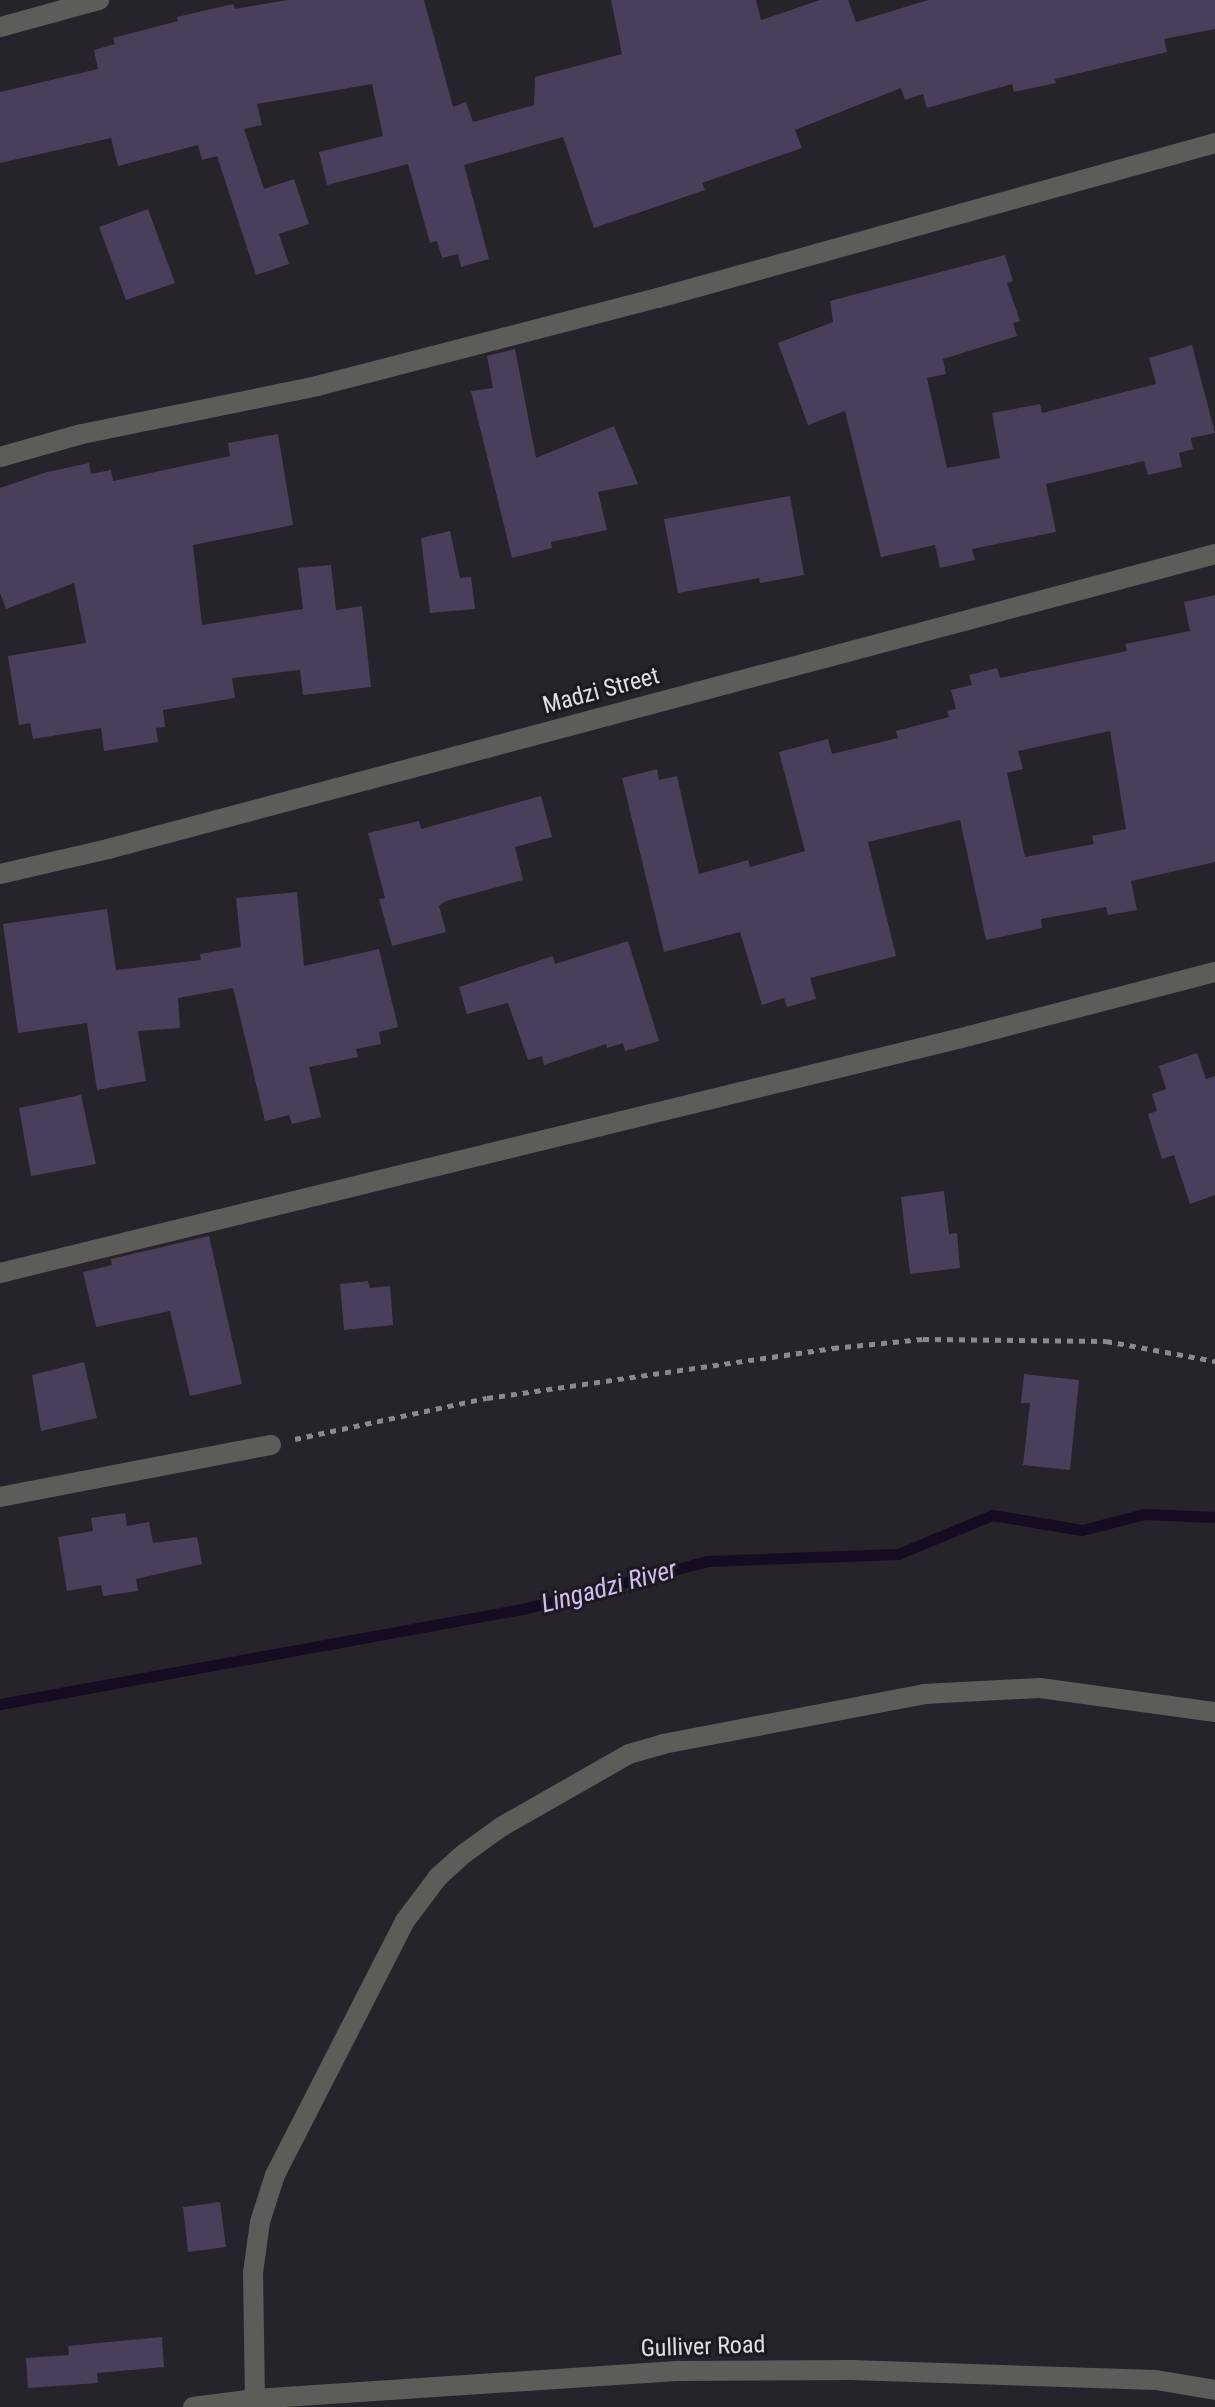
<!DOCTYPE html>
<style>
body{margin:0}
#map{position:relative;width:1215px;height:2407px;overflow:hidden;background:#26232a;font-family:"Roboto Condensed",sans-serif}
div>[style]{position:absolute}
.stream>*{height:11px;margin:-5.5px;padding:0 5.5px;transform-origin:5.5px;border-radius:5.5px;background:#150b22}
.building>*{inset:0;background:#4a3f5a}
.path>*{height:5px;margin-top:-2.5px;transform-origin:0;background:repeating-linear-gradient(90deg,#8b898f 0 6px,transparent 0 12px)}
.minor>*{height:20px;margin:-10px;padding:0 10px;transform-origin:10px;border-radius:10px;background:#5d5c59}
span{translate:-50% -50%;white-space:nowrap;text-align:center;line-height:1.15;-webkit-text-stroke:6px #1c1a20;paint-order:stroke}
.street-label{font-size:24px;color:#e1dfe4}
.water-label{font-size:26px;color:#d3bdf2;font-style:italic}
</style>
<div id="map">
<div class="stream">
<div style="left:0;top:1704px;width:536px;rotate:-10.32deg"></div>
<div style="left:527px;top:1608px;width:186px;rotate:-14.6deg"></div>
<div style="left:707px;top:1561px;width:191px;rotate:-2.1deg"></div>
<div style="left:898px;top:1554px;width:102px;rotate:-22.5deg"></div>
<div style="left:992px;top:1515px;width:91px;rotate:9.5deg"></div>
<div style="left:1082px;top:1530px;width:65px;rotate:-14.3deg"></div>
<div style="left:1145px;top:1514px;width:70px;rotate:2.5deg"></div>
</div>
<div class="building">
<div style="clip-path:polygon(287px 0,424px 0,453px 107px,466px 102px,473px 122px,534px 105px,535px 77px,622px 54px,611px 0,756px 0,761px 20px,820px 0,848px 0,856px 22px,928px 0,1215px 0,1215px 29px,1164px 39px,1167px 52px,1055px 79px,1056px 83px,1014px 92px,1012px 84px,927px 108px,923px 94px,905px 100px,901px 88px,795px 130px,802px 148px,702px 183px,705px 190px,594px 228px,563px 137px,464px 165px,489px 259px,461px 267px,458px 254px,442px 258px,437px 241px,430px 243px,408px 164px,327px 185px,319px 152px,383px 136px,372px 84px,257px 104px,262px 125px,244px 129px,264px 189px,294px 179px,309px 224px,279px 234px,289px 264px,256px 275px,217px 156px,202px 160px,198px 145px,118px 166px,111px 138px,0 163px,0 92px,98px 69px,94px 50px,115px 44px,113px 38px,178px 21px,177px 17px,233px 4px,235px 9px)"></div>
<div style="clip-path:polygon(148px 209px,175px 283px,126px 300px,99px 227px)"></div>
<div style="clip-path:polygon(1005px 255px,1013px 281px,1007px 283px,1020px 321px,1013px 323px,1017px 336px,943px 359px,946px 374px,927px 378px,947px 468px,1000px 458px,992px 413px,1040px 404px,1042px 413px,1156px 384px,1149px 358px,1192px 345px,1215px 433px,1191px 438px,1193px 449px,1179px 453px,1182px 467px,1148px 475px,1144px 461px,1046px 484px,1056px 532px,972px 549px,975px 560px,940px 568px,935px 545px,881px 557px,845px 411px,808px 425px,778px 343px,833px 322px,830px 301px)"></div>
<div style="clip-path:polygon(515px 349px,536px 458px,614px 426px,638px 484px,598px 492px,607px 530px,551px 542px,552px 548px,512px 558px,471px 391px,493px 388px,487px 356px)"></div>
<div style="clip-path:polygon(278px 434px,293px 525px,193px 545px,202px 625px,303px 609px,298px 568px,331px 565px,336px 610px,362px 606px,371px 687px,303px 695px,300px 670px,232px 678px,235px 698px,163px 710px,165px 727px,156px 728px,158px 742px,104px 751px,101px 728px,33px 739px,30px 723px,19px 725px,8px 656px,86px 643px,74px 583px,6px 609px,0 593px,0 488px,47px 472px,89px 463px,91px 474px,111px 470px,113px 481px,230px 456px,228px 443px)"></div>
<div style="clip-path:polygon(790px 496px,804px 575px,760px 583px,759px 578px,678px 593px,664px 519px)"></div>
<div style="clip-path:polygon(450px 531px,460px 578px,471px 577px,475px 609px,430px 613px,421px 538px)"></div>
<div style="clip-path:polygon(evenodd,1215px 595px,1215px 862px,1131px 881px,1137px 910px,1108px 915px,1106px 907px,1041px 919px,1042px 928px,986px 940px,960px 820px,868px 842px,896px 956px,810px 978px,816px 999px,787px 1007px,784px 998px,762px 1005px,740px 932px,664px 952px,622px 778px,657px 769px,659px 780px,677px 776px,699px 874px,748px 860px,750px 867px,805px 851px,779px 752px,828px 739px,832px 754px,898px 738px,896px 731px,949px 717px,947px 711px,956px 709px,951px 690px,972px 685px,969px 675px,997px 668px,1000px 678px,1127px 651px,1125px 644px,1190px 631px,1184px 602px,1215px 595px,1110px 731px,1126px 829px,1092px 836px,1094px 844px,1025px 857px,1007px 773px,1023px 769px,1018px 751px,1110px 731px)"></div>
<div style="clip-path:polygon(541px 796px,552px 837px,515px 847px,523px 880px,446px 901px,439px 906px,446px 932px,392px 946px,379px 899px,385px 898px,368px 833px,419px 821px,421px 829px)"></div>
<div style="clip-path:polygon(297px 892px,304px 966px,379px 949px,398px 1027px,379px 1032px,381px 1044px,356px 1049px,358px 1057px,309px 1067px,321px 1117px,292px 1124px,289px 1115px,265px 1121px,233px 988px,178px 998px,180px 1028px,138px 1031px,146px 1081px,97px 1090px,87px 1023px,18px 1033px,3px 924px,107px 909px,116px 970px,201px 960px,200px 954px,241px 947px,236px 898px)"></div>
<div style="clip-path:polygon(628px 941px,659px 1041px,625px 1051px,623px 1043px,607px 1048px,606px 1044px,544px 1065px,542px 1056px,528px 1060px,508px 1003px,467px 1014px,459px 987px,553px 956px,555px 964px)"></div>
<div style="clip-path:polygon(1197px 1053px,1206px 1079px,1215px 1076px,1215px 1195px,1190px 1204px,1174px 1155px,1162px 1159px,1148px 1114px,1157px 1111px,1152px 1094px,1166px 1089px,1159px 1066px)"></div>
<div style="clip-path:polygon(81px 1095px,96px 1164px,31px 1176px,19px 1108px)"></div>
<div style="clip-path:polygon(944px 1191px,949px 1234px,957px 1233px,960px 1268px,910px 1274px,901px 1197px)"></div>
<div style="clip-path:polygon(209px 1236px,242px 1384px,190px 1396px,170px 1311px,96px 1327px,83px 1272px,112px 1265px,111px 1259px)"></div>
<div style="clip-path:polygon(368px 1281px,370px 1288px,390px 1286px,393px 1325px,344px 1330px,340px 1284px)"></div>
<div style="clip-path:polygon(84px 1362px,97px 1418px,41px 1431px,32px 1375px)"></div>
<div style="clip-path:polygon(1024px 1374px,1079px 1380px,1070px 1470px,1023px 1465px,1030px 1403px,1021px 1403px)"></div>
<div style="clip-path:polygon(125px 1513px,127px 1526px,149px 1522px,153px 1543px,197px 1537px,202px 1564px,136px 1579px,138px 1591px,103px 1596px,101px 1585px,67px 1591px,58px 1537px,93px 1531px,91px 1518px)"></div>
<div style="clip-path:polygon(220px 2202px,226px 2247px,188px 2252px,183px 2207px)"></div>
<div style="clip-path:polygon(162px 2337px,164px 2367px,97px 2373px,98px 2383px,28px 2388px,26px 2358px,69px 2355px,68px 2346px)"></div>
</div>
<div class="path">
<div style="left:295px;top:1439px;width:196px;rotate:-12.1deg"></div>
<div style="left:487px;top:1398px;width:350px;rotate:-8.2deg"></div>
<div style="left:833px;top:1348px;width:90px;rotate:-5.7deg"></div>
<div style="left:923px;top:1339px;width:183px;rotate:0.6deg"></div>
<div style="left:1106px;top:1341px;width:111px;rotate:10.4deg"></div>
</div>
<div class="minor">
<div style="left:0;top:27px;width:103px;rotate:-15.3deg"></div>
<div style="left:0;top:457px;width:85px;rotate:-15.7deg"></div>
<div style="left:82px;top:434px;width:240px;rotate:-11.5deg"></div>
<div style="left:317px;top:386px;width:352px;rotate:-14.5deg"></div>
<div style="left:658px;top:298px;width:578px;rotate:-15.55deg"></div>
<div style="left:0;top:874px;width:111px;rotate:-13deg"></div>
<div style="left:108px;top:849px;width:1146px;rotate:-14.92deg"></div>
<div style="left:0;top:1273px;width:998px;rotate:-13.74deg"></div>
<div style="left:969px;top:1036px;width:254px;rotate:-14.6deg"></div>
<div style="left:0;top:1497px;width:276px;rotate:-10.9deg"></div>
<div style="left:255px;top:2399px;width:126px;rotate:-90.9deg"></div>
<div style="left:253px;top:2273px;width:51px;rotate:-82.2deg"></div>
<div style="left:260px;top:2222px;width:49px;rotate:-72.3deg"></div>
<div style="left:275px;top:2175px;width:285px;rotate:-62.9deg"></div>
<div style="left:405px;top:1921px;width:55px;rotate:-53.1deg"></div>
<div style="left:438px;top:1877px;width:36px;rotate:-42deg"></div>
<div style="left:465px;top:1853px;width:44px;rotate:-35.8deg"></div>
<div style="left:501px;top:1827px;width:147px;rotate:-29.7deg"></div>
<div style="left:629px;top:1754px;width:35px;rotate:-16deg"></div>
<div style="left:663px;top:1744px;width:266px;rotate:-10.8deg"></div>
<div style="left:924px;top:1694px;width:116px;rotate:-3deg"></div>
<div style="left:1040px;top:1688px;width:177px;rotate:7.8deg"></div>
<div style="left:193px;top:2407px;width:63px;rotate:-7.4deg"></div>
<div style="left:255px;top:2399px;width:426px;rotate:-3.8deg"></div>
<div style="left:680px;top:2371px;width:171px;rotate:-0.3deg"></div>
<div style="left:851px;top:2370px;width:305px;rotate:1.9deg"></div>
<div style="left:1156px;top:2380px;width:60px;rotate:9.6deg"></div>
</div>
<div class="street-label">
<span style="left:601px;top:691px;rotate:-15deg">Madzi Street</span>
<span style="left:703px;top:2347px;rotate:-2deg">Gulliver Road</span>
</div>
<div class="water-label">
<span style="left:609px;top:1587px;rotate:-15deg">Lingadzi River</span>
</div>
</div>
